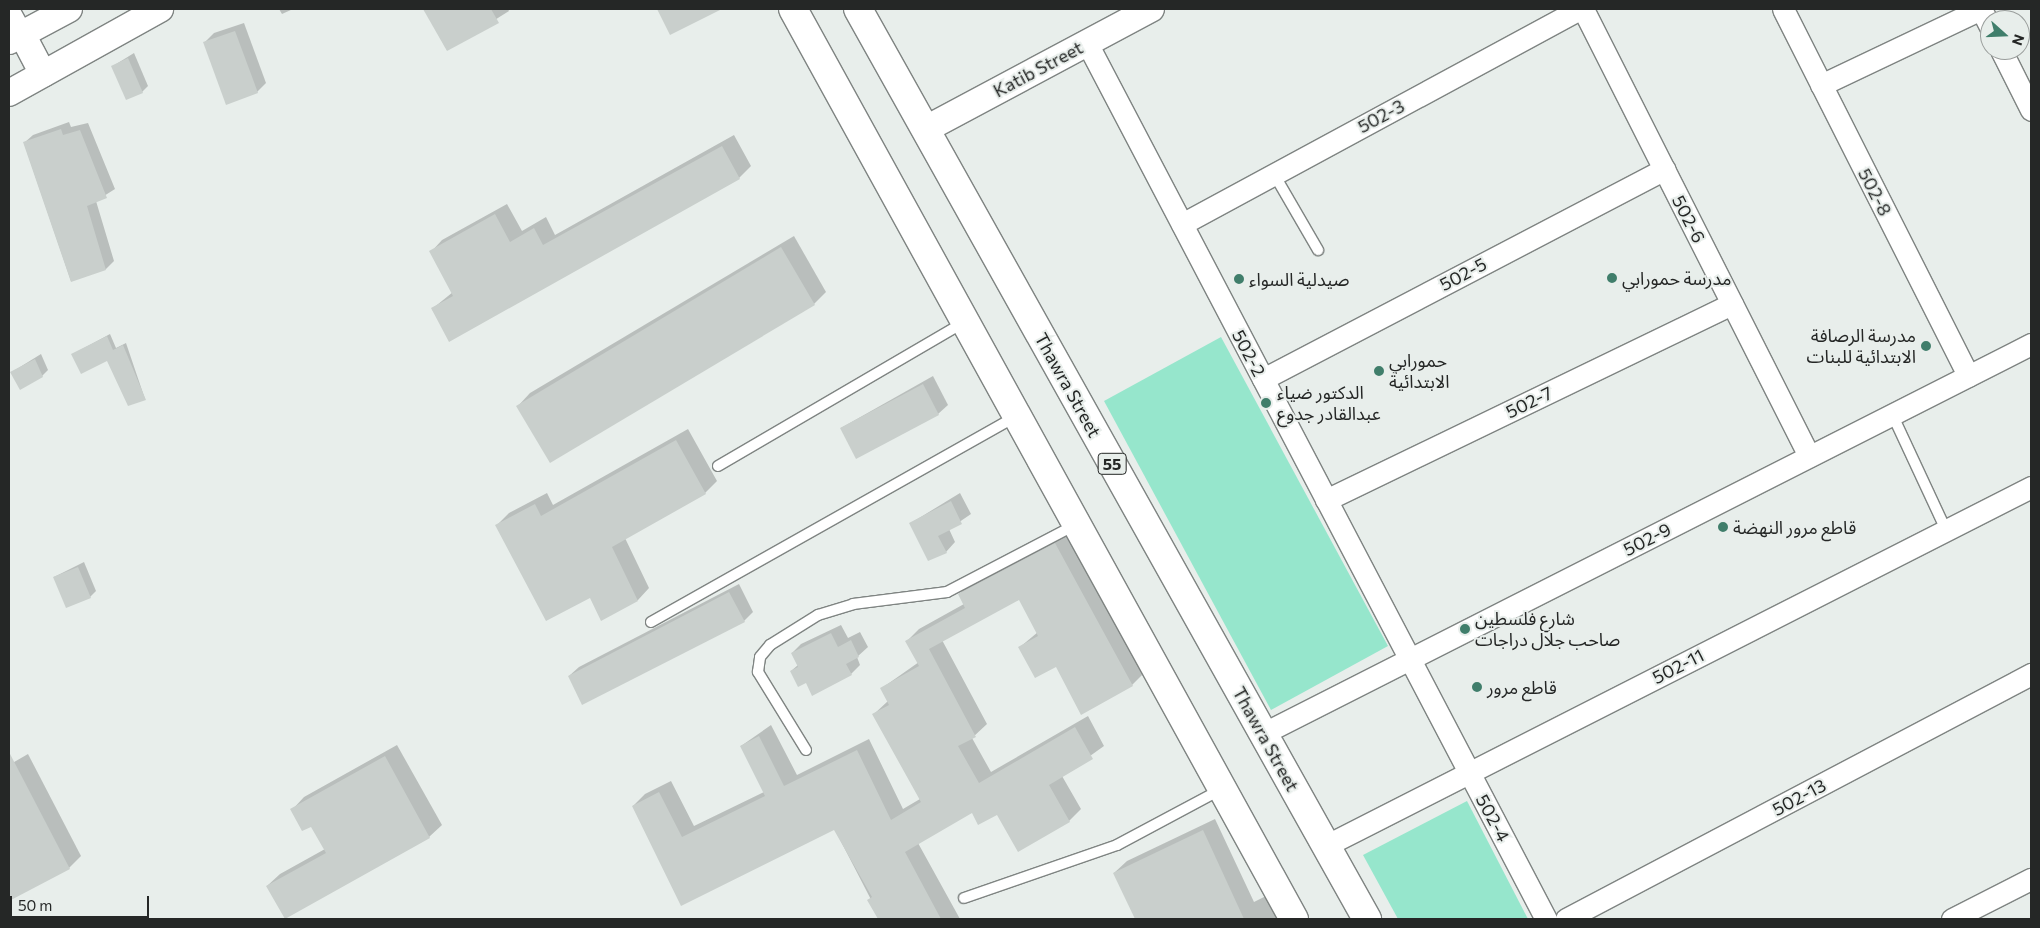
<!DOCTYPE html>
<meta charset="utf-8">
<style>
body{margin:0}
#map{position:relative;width:2040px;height:928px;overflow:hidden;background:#e8eeeb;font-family:Commissioner,"Noto Sans Arabic",sans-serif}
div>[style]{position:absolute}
.green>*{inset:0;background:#96e6cc}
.shadow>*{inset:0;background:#0003}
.building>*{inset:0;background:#c9cfcc}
.roads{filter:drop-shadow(1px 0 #7f8482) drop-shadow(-1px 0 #7f8482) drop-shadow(0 1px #7f8482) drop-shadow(0 -1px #7f8482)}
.service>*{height:10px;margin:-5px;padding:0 5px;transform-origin:5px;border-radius:5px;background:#fff}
.minor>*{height:21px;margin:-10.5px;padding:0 10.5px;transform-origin:10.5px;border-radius:10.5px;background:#fff}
.tertiary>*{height:26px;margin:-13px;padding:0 13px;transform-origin:13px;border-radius:13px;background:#fff}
.primary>*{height:28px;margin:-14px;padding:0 14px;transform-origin:14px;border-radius:14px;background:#fff}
.dots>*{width:14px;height:14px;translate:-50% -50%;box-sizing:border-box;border:2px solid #e8eeeb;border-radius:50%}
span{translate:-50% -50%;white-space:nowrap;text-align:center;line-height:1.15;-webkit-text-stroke:4px #e8eeeb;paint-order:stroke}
.shield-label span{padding:1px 4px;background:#e8eeeb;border:1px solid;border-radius:4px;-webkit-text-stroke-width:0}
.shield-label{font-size:16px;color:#252726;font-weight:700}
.street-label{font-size:18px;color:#252726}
.poi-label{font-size:18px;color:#252726}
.left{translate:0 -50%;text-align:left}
.right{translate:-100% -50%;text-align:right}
.frame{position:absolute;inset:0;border:10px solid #252726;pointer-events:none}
.north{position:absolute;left:1980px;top:10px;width:50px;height:50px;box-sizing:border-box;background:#e8eeeb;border:1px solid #9a9e9c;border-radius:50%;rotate:110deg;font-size:14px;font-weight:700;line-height:20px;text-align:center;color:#252726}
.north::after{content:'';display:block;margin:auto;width:18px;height:22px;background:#407e6b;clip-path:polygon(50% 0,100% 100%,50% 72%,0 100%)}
.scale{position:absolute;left:10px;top:896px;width:139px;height:22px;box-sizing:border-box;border:2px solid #252726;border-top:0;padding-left:6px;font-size:15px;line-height:18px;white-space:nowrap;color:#252726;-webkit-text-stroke:4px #e8eeeb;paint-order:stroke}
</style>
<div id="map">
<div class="green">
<div style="clip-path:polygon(1221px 337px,1388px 646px,1271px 710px,1104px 401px)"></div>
<div style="clip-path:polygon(1467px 801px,1528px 919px,1398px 919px,1363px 855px)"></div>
</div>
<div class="shadow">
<div style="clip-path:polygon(279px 9px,293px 9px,282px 14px)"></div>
<div style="clip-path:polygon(424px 9px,508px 9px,509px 11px,447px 50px)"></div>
<div style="clip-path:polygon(658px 9px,716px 9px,670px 33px)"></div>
<div style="clip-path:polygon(244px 23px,266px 83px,257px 92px,205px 42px,214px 33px)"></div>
<div style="clip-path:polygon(134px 53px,148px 86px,142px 92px,113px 66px)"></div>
<div style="clip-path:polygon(69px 122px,71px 127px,88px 123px,115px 189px,96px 201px,114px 261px,106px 269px,71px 281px,24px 143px,33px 135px)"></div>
<div style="clip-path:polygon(734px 135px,751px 166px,739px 178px,450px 340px,432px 309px,453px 292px,431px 252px,442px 240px,507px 204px,522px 231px,546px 217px,555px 235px)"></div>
<div style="clip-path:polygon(794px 236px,826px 292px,814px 304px,518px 406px,530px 393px)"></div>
<div style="clip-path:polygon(110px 334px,116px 348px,126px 343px,145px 399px,108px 360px,73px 354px)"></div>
<div style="clip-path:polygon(41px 354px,48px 370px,42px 376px,12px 372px)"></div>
<div style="clip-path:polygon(933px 376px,948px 405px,938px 414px,841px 428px)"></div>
<div style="clip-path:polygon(688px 429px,717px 481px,705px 493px,625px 538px,649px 588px,638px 600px,590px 597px,497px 525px,509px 513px,547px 493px,553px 505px)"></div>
<div style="clip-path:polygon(960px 493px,971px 514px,949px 529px,955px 542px,946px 552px,911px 523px)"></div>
<div style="clip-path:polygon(1067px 532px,1144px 673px,1132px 685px,1056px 666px,1020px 647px,1038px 632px,1020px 598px,942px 640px,987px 724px,972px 738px,991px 772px,1088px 716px,1104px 746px,1062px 776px,1081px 809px,1069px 821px,972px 811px,918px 843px,960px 919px,881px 919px,834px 828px,682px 904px,633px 806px,645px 794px,671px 781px,694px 826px,764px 792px,741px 746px,771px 725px,797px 775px,869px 739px,903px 809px,920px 799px,874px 714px,888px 701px,882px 688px,919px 662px,907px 641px,919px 629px,964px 604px,959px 594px,971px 583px)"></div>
<div style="clip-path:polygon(84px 562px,96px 591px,90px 597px,54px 577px)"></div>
<div style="clip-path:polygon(739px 584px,753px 612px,744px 621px,569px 676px,579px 667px)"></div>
<div style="clip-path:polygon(841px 625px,848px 638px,860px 632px,868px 647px,857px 657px,860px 665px,851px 674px,806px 682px,791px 671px,798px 665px,792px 653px,801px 644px)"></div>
<div style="clip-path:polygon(397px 745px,442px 825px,429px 837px,267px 886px,280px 874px,325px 849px,311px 825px,292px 810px,304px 797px)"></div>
<div style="clip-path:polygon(28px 754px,81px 856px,69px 868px,9px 900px,9px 765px)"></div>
<div style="clip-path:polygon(1215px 819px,1254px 902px,1270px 894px,1282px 919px,1136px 919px,1114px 873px,1127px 861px)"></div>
</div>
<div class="building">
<div style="clip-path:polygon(423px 9px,491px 9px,499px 23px,447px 51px)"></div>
<div style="clip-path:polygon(657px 9px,722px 9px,670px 35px)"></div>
<div style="clip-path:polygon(235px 31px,258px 93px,226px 105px,203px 42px)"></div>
<div style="clip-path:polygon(128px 58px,143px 93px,126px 100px,111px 66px)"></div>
<div style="clip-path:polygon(61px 129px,63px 135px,80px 130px,107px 198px,87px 206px,106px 270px,71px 282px,23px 142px)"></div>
<div style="clip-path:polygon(722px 146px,740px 179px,449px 342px,431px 308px,453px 296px,429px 251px,495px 214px,510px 242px,534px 228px,543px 245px)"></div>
<div style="clip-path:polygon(781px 247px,815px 305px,550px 463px,516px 406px)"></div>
<div style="clip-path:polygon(107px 336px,113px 350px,123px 345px,146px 400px,128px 406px,107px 361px,81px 374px,71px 354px)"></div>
<div style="clip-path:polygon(35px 359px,43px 377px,20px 390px,10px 372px)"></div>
<div style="clip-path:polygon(923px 384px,939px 415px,856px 459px,840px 428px)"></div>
<div style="clip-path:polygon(676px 440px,706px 494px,612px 547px,638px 601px,601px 621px,590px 598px,546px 621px,495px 525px,535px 504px,541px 516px)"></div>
<div style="clip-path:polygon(951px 501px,962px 524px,938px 536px,947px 553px,928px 561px,909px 523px)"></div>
<div style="clip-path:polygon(1055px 543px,1133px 686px,1081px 715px,1056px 667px,1035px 678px,1018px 647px,1038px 636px,1019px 600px,929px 649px,976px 737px,958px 746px,979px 783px,1075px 727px,1093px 759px,1049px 785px,1070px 822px,1018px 852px,997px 815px,978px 825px,972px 813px,905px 852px,941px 919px,878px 919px,867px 900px,872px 897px,834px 830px,681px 906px,632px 806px,659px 792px,682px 837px,765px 796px,740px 746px,759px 736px,784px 786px,857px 750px,891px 820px,921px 802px,872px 714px,889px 705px,880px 688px,919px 666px,905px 641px,965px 608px,958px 594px)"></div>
<div style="clip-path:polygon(78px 567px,91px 598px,66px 608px,53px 577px)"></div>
<div style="clip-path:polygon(729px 592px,745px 622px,582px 705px,568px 676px)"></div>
<div style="clip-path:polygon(831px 633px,838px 647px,851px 640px,859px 657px,846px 664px,852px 675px,812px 696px,806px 683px,798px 687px,790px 671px,798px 667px,791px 653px)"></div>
<div style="clip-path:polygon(9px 752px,70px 869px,9px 901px)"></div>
<div style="clip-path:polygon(385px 756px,430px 838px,285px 919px,266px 886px,326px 853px,311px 827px,302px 831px,290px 809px)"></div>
<div style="clip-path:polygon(1203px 830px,1244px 919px,1135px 919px,1113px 873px)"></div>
</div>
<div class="roads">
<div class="service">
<div style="left:1274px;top:174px;width:88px;rotate:59.9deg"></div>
<div style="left:1892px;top:414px;width:128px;rotate:65deg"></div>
<div style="left:718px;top:466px;width:284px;rotate:-30.3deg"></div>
<div style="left:651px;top:622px;width:420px;rotate:-29.4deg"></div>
<div style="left:806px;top:750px;width:92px;rotate:-121.6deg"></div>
<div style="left:758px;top:672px;width:15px;rotate:-82deg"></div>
<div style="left:760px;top:657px;width:16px;rotate:-50deg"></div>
<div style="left:770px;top:645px;width:57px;rotate:-32deg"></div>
<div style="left:818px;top:615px;width:37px;rotate:-17deg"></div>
<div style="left:853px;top:604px;width:95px;rotate:-7.3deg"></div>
<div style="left:947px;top:592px;width:147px;rotate:-27.6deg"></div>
<div style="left:964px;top:898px;width:162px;rotate:-19.1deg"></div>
<div style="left:1117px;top:845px;width:117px;rotate:-28.1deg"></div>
</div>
<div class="minor">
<div style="left:1583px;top:9px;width:501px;rotate:63.18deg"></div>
<div style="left:1783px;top:9px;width:411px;rotate:63.2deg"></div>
<div style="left:1981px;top:9px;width:20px;rotate:63deg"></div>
<div style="left:9px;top:11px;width:26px;rotate:61deg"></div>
<div style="left:1087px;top:43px;width:989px;rotate:62.35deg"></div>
<div style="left:2001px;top:50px;width:67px;rotate:63.4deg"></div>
<div style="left:1821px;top:85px;width:177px;rotate:-25.4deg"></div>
<div style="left:1182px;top:224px;width:452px;rotate:-28.4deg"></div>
<div style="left:1263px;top:379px;width:453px;rotate:-27.6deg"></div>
<div style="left:1326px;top:500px;width:451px;rotate:-25.8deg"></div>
<div style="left:1262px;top:734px;width:862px;rotate:-26.89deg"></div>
<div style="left:1325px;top:846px;width:792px;rotate:-26.95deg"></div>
<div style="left:1566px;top:919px;width:526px;rotate:-27.78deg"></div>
<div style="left:1952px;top:919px;width:89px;rotate:-26.9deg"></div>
</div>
<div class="tertiary">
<div style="left:22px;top:34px;width:45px;rotate:62.3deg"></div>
<div style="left:9px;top:41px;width:68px;rotate:-28.1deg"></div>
<div style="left:9px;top:93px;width:173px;rotate:-29.1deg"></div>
<div style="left:926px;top:129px;width:255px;rotate:-28.1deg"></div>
</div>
<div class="primary">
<div style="left:793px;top:9px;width:1039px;rotate:61.17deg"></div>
<div style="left:858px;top:9px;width:1043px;rotate:60.78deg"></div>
</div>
</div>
<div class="dots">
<div style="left:1612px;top:278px;background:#407e6b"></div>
<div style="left:1239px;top:279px;background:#407e6b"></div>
<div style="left:1926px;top:346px;background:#407e6b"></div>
<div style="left:1379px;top:371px;background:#407e6b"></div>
<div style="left:1266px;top:403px;background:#407e6b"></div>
<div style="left:1723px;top:527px;background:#407e6b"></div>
<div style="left:1465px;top:629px;background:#407e6b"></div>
<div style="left:1477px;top:687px;background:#407e6b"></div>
</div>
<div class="shield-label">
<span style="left:1112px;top:464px">55</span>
</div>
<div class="street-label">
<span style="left:1038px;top:69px;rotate:-28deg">Katib Street</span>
<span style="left:1381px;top:116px;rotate:-28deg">502-3</span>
<span style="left:1875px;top:192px;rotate:63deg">502-8</span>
<span style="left:1689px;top:219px;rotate:63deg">502-6</span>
<span style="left:1463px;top:274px;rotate:-28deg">502-5</span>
<span style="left:1249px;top:353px;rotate:62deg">502-2</span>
<span style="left:1068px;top:385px;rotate:61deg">Thawra Street</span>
<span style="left:1529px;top:402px;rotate:-26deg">502-7</span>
<span style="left:1647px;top:539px;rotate:-27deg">502-9</span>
<span style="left:1678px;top:666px;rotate:-27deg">502-11</span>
<span style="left:1266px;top:739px;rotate:61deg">Thawra Street</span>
<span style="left:1799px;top:797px;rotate:-28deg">502-13</span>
<span style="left:1493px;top:818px;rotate:62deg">502-4</span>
</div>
<div class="poi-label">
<span class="left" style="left:1622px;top:278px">مدرسة حمورابي</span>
<span class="left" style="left:1249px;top:279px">صيدلية السواء</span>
<span class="right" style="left:1916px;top:346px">مدرسة الرصافة<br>الابتدائية للبنات</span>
<span class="left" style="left:1389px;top:371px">حمورابي<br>الابتدائية</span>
<span class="left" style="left:1277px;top:403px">الدكتور ضياء<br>عبدالقادر جدوع</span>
<span class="left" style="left:1733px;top:527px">قاطع مرور النهضة</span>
<span class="left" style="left:1475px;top:629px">شارع فلسطين<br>صاحب جلال دراجات</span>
<span class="left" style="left:1487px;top:687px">قاطع مرور</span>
</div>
<div class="frame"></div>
<div class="north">N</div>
<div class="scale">50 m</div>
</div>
